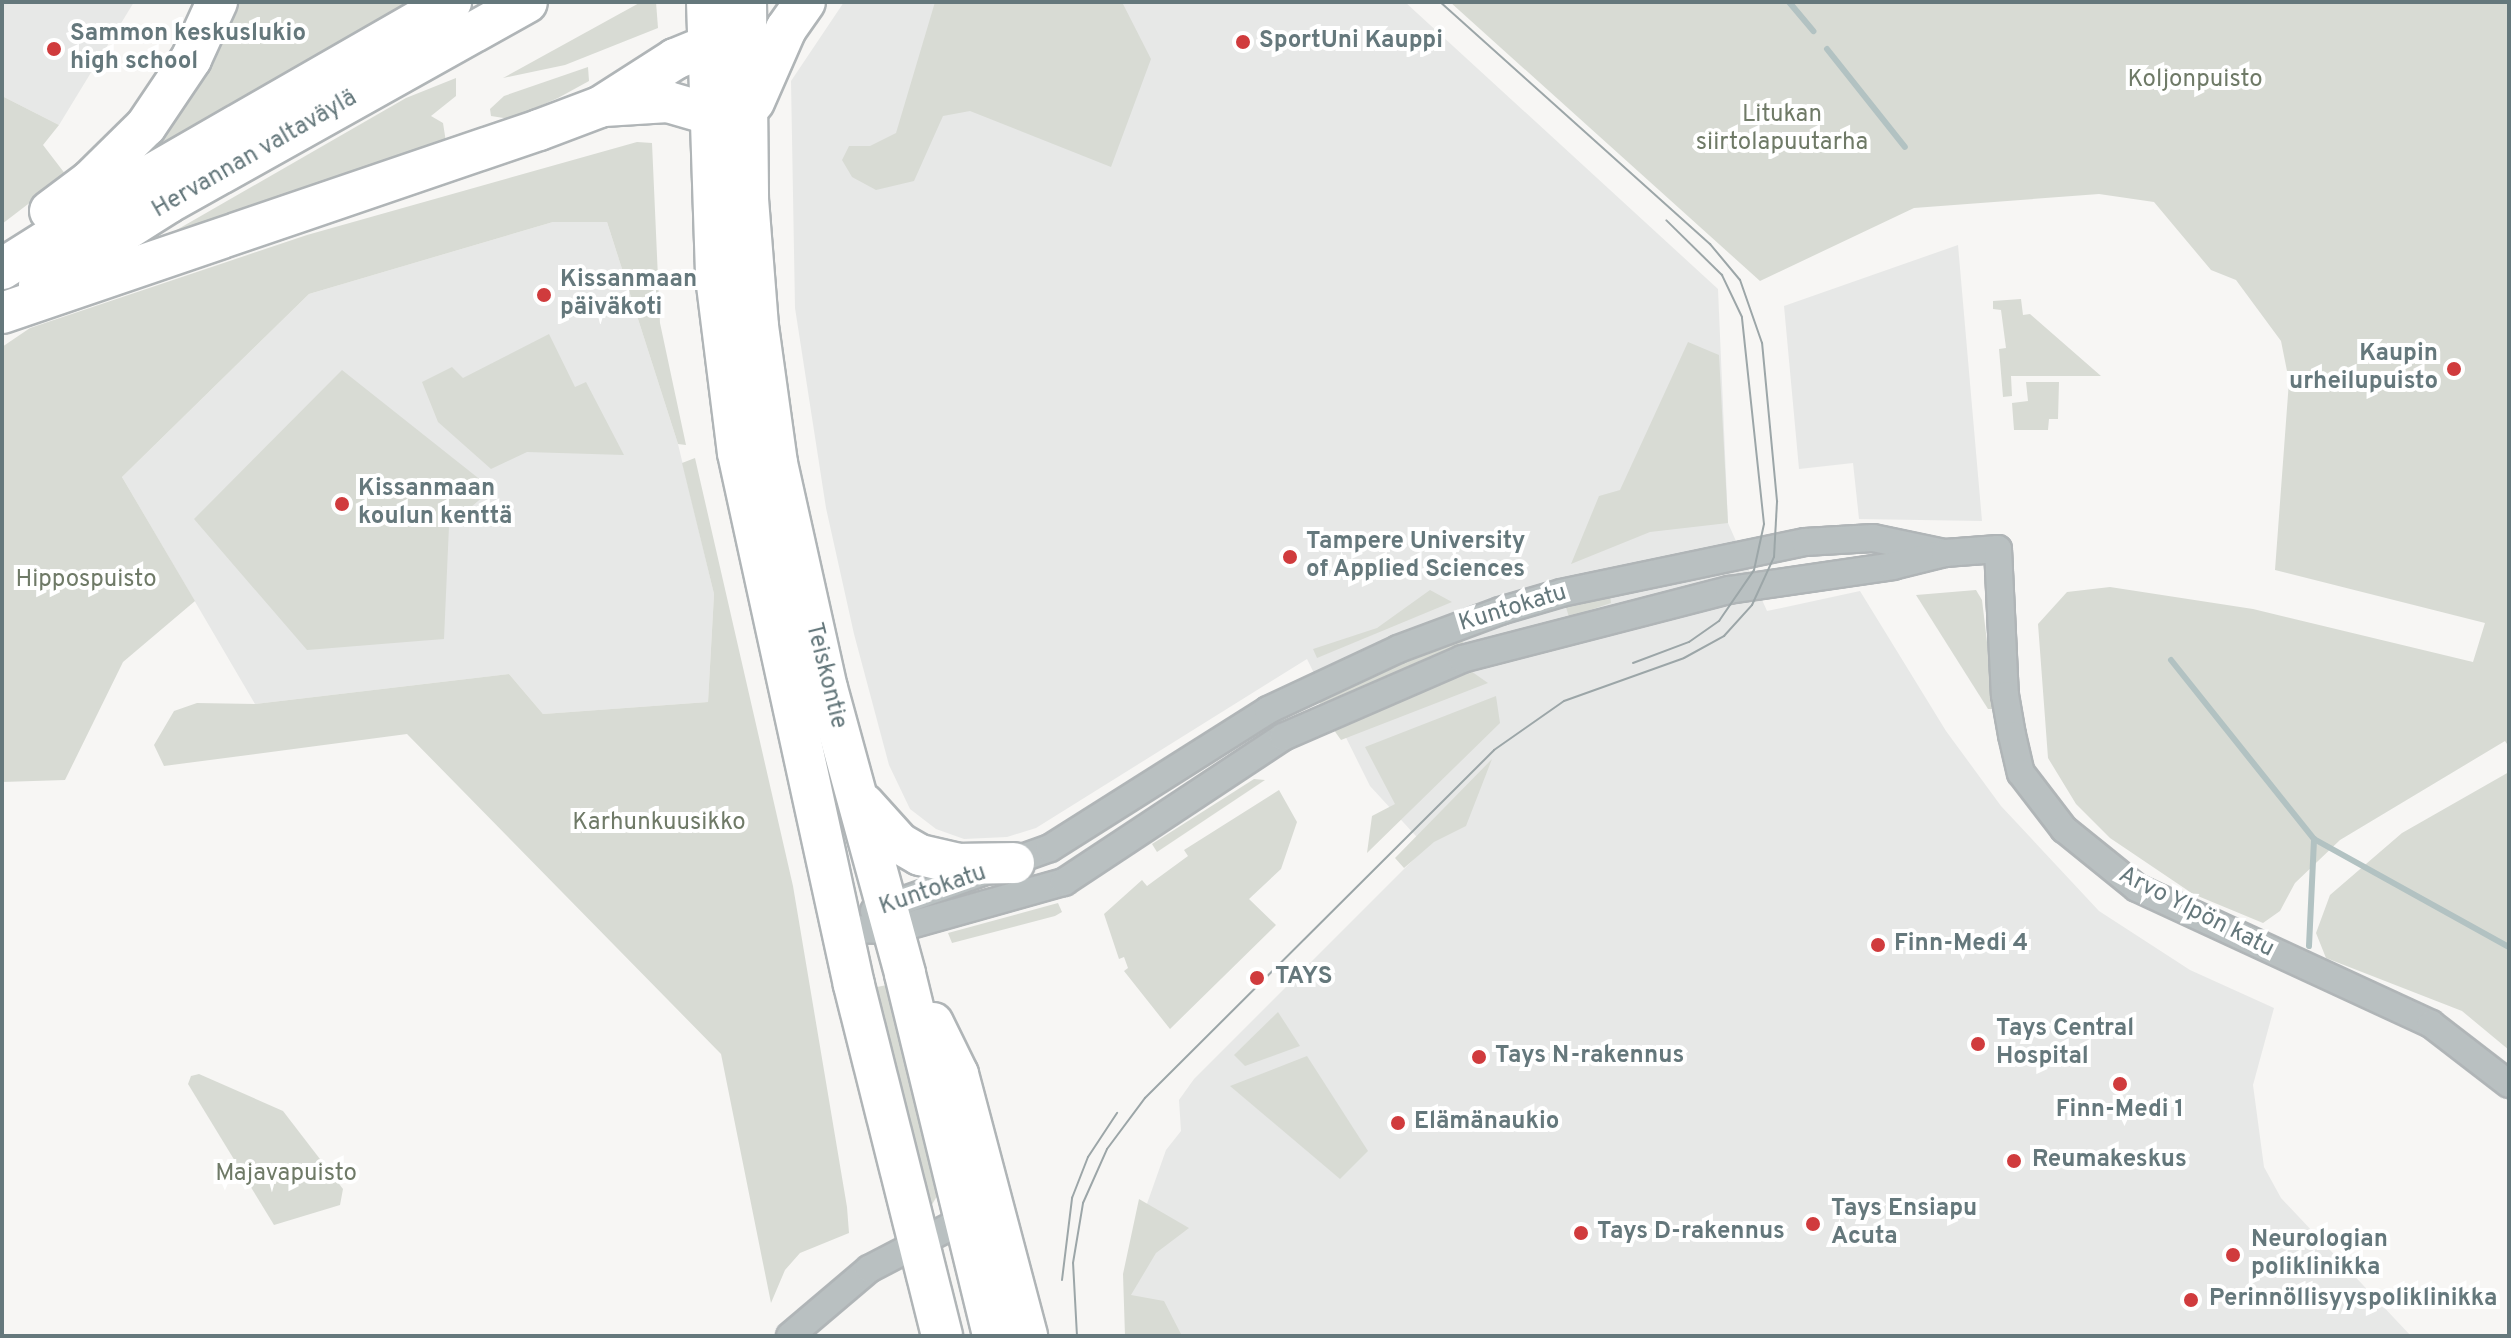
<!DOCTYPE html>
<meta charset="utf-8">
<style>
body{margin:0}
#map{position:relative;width:2511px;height:1338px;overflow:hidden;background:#f7f6f4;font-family:Overpass,sans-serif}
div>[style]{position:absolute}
.built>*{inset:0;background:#e7e8e7}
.green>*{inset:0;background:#d8dbd4}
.stream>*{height:6px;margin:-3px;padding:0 3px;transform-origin:3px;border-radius:3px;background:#b2c2c2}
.roads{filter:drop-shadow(2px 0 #b0b5b7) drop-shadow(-2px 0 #b0b5b7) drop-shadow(0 2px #b0b5b7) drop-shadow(0 -2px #b0b5b7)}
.minor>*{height:26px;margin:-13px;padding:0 13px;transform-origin:13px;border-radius:13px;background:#b9c0c1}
.highway>*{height:40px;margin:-20px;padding:0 20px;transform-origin:20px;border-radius:20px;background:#fff}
.tram>*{height:2px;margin:-1px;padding:0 1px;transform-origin:1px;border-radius:1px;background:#9ca6a8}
.dots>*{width:22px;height:22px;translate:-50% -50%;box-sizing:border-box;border:4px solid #fff;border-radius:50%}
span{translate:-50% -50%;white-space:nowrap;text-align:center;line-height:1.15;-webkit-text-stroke:8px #fff;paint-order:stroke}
.poi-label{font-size:24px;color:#65787c;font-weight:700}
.left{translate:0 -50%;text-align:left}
.right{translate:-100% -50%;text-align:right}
.park-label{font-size:24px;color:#6f7a67}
.street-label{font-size:24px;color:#65787c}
.frame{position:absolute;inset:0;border:4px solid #65787c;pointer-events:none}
</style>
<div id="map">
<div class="built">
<div style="clip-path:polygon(2px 2px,134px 2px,59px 125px,2px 96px)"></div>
<div style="clip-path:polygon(844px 2px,1405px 2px,1718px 289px,1728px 523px,1767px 611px,1860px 591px,1946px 731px,2001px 806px,2099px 911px,2190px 970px,2274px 1008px,2253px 1085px,2264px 1167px,2281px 1198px,2411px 1336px,1128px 1336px,1131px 1249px,1166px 1150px,1181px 1131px,1179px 1100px,1194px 1079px,1426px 847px,1370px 786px,1307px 659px,1036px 828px,1007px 837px,964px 839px,936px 829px,910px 809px,889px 765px,854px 634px,826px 508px,795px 308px,791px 81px)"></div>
<div style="clip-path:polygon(553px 222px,607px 222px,678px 444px,714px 594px,708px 702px,543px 714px,509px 674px,255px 704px,122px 477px,309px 294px)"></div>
<div style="clip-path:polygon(1958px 245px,1982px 521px,1859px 519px,1853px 463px,1799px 469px,1784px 306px)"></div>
</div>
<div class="green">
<div style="clip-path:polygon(228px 2px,418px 2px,131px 166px)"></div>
<div style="clip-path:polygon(641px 2px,656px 2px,658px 28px,565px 65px,503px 78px)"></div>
<div style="clip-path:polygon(935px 2px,1122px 2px,1151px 59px,1111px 167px,970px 111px,943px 116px,914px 181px,876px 190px,852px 177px,842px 160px,849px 146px,870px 146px,896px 133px)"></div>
<div style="clip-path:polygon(1450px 2px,2509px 2px,2509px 747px,2505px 741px,2340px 840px,2295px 883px,2280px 911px,2263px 923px,2193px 894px,2110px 838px,2076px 804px,2048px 758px,2038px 624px,2067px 592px,2110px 587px,2253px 609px,2473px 662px,2485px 623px,2275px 570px,2289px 381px,2281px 341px,2236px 280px,2211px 270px,2154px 202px,2099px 194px,1914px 208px,1760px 281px)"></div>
<div style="clip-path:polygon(588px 67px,589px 81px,558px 98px,510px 119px,491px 116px,490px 109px,504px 96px)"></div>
<div style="clip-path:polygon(456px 78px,456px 96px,431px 116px,443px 123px,446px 142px,140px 251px,406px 98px)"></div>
<div style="clip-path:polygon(2px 96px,59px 125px,43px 145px,66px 175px,2px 224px)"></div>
<div style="clip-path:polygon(637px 142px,652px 143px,660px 323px,686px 445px,678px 444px,607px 222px,553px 222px,309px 294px,122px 477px,195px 601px,123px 662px,65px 780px,2px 782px,2px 347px,30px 328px,307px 235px)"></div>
<div style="clip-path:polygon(2021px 299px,2023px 315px,2030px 314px,2101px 376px,2011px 376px,2012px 396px,2003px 397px,1999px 349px,2006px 348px,2001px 310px,1993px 309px,1993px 301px)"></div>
<div style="clip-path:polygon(549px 334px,575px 387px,586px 382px,624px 455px,527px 452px,491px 469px,438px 422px,422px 382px,452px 367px,463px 378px)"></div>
<div style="clip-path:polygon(1688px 342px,1719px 355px,1728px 523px,1650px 532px,1571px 564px,1599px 496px,1620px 490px)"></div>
<div style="clip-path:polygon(342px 370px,492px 489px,449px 526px,444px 639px,307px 650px,194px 519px)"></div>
<div style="clip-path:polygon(2026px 382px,2059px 382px,2058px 419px,2049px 419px,2048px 430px,2014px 430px,2012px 403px,2028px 401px)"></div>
<div style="clip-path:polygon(695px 458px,793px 886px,847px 1207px,849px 1233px,800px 1253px,785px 1270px,771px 1303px,721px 1054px,407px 734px,164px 766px,154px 745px,174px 711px,197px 703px,255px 704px,509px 674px,543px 714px,708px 702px,714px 594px,682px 463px)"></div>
<div style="clip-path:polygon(1430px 590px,1452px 602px,1317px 658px,1313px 649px,1377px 628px)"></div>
<div style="clip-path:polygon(1976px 590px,1982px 600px,1995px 709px,1988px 709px,1916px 595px)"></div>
<div style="clip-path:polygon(1610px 594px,1611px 603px,1569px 617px,1565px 604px)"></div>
<div style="clip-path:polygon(1463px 638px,1463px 646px,1320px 704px,1317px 698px)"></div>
<div style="clip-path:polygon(1468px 669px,1488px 683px,1341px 740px,1331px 726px)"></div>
<div style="clip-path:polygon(1496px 696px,1500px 723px,1367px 853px,1372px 816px,1395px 804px,1365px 747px)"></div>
<div style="clip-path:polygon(1492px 759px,1466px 826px,1434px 842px,1404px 868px,1395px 858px)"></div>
<div style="clip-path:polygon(2509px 772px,2509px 1050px,2462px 1011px,2326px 958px,2316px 933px,2330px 895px,2402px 833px)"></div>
<div style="clip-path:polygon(1254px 779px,1265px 780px,1157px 852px,1152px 844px)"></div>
<div style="clip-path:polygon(1279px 790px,1297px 822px,1281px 869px,1249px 899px,1276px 925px,1170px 1029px,1124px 971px,1128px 968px,1124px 957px,1119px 959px,1104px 914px,1142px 880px,1147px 886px,1188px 856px,1184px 850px)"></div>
<div style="clip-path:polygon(1058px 903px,1062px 912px,1055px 916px,952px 943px,948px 933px)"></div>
<div style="clip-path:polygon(892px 984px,940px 1191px,930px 1208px,923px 1208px,867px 989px)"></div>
<div style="clip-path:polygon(1278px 1012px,1300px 1046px,1245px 1066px,1234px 1055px)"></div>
<div style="clip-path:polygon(1307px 1056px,1368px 1151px,1340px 1179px,1230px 1086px)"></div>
<div style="clip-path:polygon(199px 1074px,283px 1111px,343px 1189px,340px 1205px,274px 1225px,188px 1084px,191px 1076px)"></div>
<div style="clip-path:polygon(1139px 1199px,1189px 1228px,1156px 1253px,1131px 1295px,1164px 1301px,1182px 1336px,1125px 1336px,1123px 1274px)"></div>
</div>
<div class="stream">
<div style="left:1789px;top:2px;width:38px;rotate:50deg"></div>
<div style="left:1827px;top:49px;width:125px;rotate:51.5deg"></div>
<div style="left:2171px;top:660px;width:229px;rotate:51.4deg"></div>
<div style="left:2314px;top:839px;width:223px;rotate:29deg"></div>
<div style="left:2309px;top:946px;width:107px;rotate:-87.3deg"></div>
</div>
<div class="roads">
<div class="minor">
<div style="left:874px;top:911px;width:187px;rotate:-19.7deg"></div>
<div style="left:1050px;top:848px;width:258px;rotate:-32.3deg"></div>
<div style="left:1268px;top:710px;width:144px;rotate:-25.1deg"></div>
<div style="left:1398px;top:649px;width:109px;rotate:-20.4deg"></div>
<div style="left:1500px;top:611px;width:64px;rotate:-16.4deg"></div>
<div style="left:1561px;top:593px;width:249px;rotate:-11.8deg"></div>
<div style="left:1805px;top:542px;width:68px;rotate:-3.4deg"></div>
<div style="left:1873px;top:538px;width:74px;rotate:11.8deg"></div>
<div style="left:842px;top:929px;width:51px;rotate:1.1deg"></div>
<div style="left:893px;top:930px;width:178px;rotate:-15.7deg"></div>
<div style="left:1064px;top:882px;width:263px;rotate:-33.5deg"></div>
<div style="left:1283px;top:737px;width:195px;rotate:-23.5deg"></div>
<div style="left:1462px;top:659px;width:276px;rotate:-14.5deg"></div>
<div style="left:1729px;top:590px;width:166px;rotate:-8.3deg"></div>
<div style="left:1893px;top:566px;width:54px;rotate:-14deg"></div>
<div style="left:1945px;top:553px;width:53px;rotate:-4.3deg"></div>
<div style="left:1998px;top:549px;width:146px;rotate:87.3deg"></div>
<div style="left:2005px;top:695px;width:41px;rotate:80.1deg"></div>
<div style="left:2012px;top:735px;width:39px;rotate:77deg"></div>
<div style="left:2021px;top:773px;width:71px;rotate:52.5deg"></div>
<div style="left:2064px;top:829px;width:94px;rotate:38.9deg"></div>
<div style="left:2137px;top:888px;width:324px;rotate:24.8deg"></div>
<div style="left:2431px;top:1024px;width:98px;rotate:37.6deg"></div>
<div style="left:790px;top:1336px;width:104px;rotate:-40.3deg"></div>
<div style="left:869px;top:1269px;width:121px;rotate:-27.6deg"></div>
</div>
<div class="highway">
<div style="left:707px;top:2px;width:275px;rotate:88.1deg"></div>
<div style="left:716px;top:277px;width:177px;rotate:82.9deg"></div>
<div style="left:738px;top:453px;width:544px;rotate:77.7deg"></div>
<div style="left:854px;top:985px;width:362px;rotate:75.9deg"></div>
<div style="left:746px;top:2px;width:197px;rotate:89.4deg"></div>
<div style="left:748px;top:199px;width:127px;rotate:85.5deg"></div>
<div style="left:758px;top:326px;width:138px;rotate:82.1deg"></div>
<div style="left:777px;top:463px;width:230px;rotate:77.5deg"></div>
<div style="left:827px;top:688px;width:296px;rotate:74.7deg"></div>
<div style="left:905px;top:974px;width:373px;rotate:76.3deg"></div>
<div style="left:754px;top:102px;width:80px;rotate:-66.3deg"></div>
<div style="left:786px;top:29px;width:33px;rotate:-55deg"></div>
<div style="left:604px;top:106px;width:64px;rotate:-3.6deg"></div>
<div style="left:668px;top:102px;width:43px;rotate:16.3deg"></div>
<div style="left:50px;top:211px;width:50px;rotate:-36.9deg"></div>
<div style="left:90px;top:181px;width:78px;rotate:-44.5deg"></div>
<div style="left:146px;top:126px;width:81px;rotate:-56.1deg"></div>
<div style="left:191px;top:59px;width:63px;rotate:-65.5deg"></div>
<div style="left:2px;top:269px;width:178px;rotate:-32.3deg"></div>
<div style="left:152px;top:174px;width:345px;rotate:-29.9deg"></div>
<div style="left:39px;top:285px;width:153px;rotate:-32.4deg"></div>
<div style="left:168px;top:203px;width:411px;rotate:-29.2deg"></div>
<div style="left:2px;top:313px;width:567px;rotate:-18.82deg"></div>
<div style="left:539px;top:130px;width:65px;rotate:-20.7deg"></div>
<div style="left:600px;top:107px;width:89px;rotate:-32.6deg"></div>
<div style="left:675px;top:59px;width:58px;rotate:-22.2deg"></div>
<div style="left:864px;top:804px;width:52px;rotate:48.1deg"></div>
<div style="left:899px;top:843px;width:24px;rotate:30deg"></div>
<div style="left:920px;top:855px;width:39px;rotate:13deg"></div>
<div style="left:958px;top:864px;width:56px;rotate:-1deg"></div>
<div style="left:933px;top:1023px;width:57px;rotate:63.9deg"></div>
<div style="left:958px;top:1074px;width:271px;rotate:75.2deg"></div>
</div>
</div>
<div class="tram">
<div style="left:1633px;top:663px;width:60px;rotate:-20.6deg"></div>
<div style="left:1689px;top:642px;width:37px;rotate:-35deg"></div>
<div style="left:1719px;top:621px;width:62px;rotate:-55.5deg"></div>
<div style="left:1754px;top:570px;width:47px;rotate:-77.7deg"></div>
<div style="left:1764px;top:524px;width:208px;rotate:-96.1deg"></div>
<div style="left:1742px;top:317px;width:47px;rotate:-115.5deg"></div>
<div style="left:1722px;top:275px;width:78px;rotate:-135.5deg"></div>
<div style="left:1062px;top:1280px;width:83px;rotate:-83deg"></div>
<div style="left:1072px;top:1198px;width:44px;rotate:-68.7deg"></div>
<div style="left:1088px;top:1157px;width:53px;rotate:-56.6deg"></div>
<div style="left:1077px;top:1336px;width:73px;rotate:-93.1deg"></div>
<div style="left:1073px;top:1263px;width:61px;rotate:-80.5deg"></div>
<div style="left:1083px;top:1203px;width:59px;rotate:-66deg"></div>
<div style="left:1107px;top:1149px;width:64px;rotate:-53.3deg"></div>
<div style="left:1145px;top:1098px;width:493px;rotate:-44.9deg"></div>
<div style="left:1494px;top:750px;width:85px;rotate:-35deg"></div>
<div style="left:1564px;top:701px;width:127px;rotate:-19.7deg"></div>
<div style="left:1684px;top:658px;width:46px;rotate:-28.8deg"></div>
<div style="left:1724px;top:636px;width:42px;rotate:-47.9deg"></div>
<div style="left:1752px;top:605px;width:53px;rotate:-65.4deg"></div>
<div style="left:1774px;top:557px;width:56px;rotate:-86.9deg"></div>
<div style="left:1777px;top:501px;width:159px;rotate:-95.4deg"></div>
<div style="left:1762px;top:343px;width:67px;rotate:-109.2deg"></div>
<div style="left:1740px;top:280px;width:47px;rotate:-129.8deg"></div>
<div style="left:1710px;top:244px;width:363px;rotate:-138.1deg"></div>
</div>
<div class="dots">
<div style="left:1243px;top:42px;background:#d03b3d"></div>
<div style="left:54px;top:49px;background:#d03b3d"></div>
<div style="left:544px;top:295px;background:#d03b3d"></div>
<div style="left:2454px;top:369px;background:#d03b3d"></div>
<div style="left:342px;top:504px;background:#d03b3d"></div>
<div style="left:1290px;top:557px;background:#d03b3d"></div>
<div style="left:1878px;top:945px;background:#d03b3d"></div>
<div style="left:1257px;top:978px;background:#d03b3d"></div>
<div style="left:1978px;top:1044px;background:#d03b3d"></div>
<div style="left:1479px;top:1057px;background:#d03b3d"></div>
<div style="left:2120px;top:1084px;background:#d03b3d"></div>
<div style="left:1398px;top:1123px;background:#d03b3d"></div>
<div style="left:2014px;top:1161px;background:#d03b3d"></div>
<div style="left:1813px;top:1224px;background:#d03b3d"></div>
<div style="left:1581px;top:1233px;background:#d03b3d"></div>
<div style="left:2233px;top:1255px;background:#d03b3d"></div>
<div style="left:2191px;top:1300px;background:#d03b3d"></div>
</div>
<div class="poi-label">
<span class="left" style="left:70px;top:49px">Sammon keskuslukio<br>high school</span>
<span class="left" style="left:1259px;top:42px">SportUni Kauppi</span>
<span class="left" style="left:560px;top:295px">Kissanmaan<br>päiväkoti</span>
<span class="right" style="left:2438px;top:369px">Kaupin<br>urheilupuisto</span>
<span class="left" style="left:358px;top:504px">Kissanmaan<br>koulun kenttä</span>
<span class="left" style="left:1306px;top:557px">Tampere University<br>of Applied Sciences</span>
<span class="left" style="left:1894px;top:945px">Finn-Medi 4</span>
<span class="left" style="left:1275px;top:978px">TAYS</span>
<span class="left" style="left:1996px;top:1044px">Tays Central<br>Hospital</span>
<span class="left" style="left:1495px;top:1057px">Tays N-rakennus</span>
<span style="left:2120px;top:1111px">Finn-Medi 1</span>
<span class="left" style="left:1414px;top:1123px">Elämänaukio</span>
<span class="left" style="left:2032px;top:1161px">Reumakeskus</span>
<span class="left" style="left:1831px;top:1224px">Tays Ensiapu<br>Acuta</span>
<span class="left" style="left:1597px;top:1233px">Tays D-rakennus</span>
<span class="left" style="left:2251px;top:1255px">Neurologian<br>poliklinikka</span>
<span class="left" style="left:2209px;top:1300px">Perinnöllisyyspoliklinikka</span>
</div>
<div class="park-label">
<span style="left:2195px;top:81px">Koljonpuisto</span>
<span style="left:1782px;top:130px">Litukan<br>siirtolapuutarha</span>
<span style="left:86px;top:581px">Hippospuisto</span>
<span style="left:659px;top:824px">Karhunkuusikko</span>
<span style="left:286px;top:1175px">Majavapuisto</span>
</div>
<div class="street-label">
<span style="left:255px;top:155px;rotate:-30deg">Hervannan valtaväylä</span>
<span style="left:1513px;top:609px;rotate:-17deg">Kuntokatu</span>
<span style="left:825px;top:676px;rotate:76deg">Teiskontie</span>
<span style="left:933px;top:891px;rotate:-19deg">Kuntokatu</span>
<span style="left:2196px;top:913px;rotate:27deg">Arvo Ylpön katu</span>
</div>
<div class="frame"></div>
</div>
